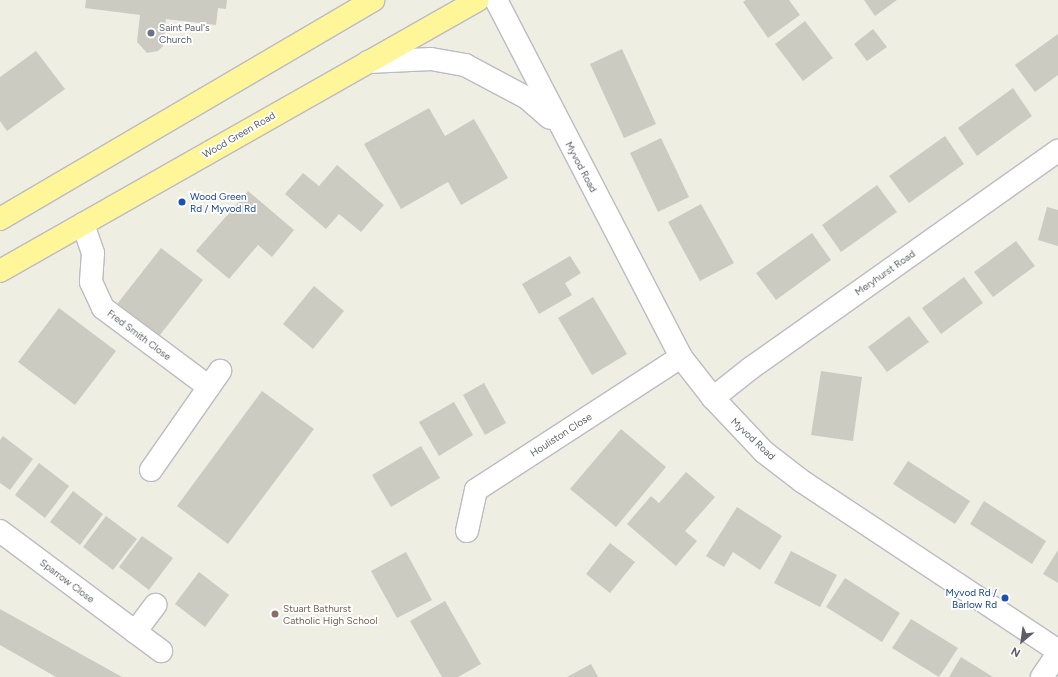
<!DOCTYPE html>
<style>
body{margin:0}
#map{position:relative;width:1058px;height:677px;overflow:hidden;background:#efeee3;font-family:Figtree,sans-serif}
div>[style]{position:absolute}
.building>*{inset:0;background:#cccbc2}
.roads{filter:drop-shadow(1px 0 #bbbcc3) drop-shadow(-1px 0 #bbbcc3) drop-shadow(0 1px #bbbcc3) drop-shadow(0 -1px #bbbcc3)}
.minor>*{height:22px;margin:-11px;padding:0 11px;transform-origin:11px;border-radius:11px;background:#fff}
.tertiary>*{height:22px;margin:-11px;padding:0 11px;transform-origin:11px;border-radius:11px;background:#fff}
.trunk>*{height:22px;margin:-11px;padding:0 11px;transform-origin:11px;border-radius:11px;background:#fff599}
.dots>*{width:11px;height:11px;translate:-50% -50%;box-sizing:border-box;border:2px solid #fff;border-radius:50%}
span{translate:-50% -50%;white-space:nowrap;text-align:center;line-height:1.15;-webkit-text-stroke:3.5px #fff;paint-order:stroke}
.worship-label{font-size:10px;color:#5b616d}
.left{translate:0 -50%;text-align:left}
.street-label{font-size:10px;color:#5b5e65}
.transit-label{font-size:10px;color:#164399}
.right{translate:-100% -50%;text-align:right}
.education-label{font-size:10px;color:#785e54}
.north{position:absolute;left:1002px;top:621px;width:40px;height:40px;-webkit-text-stroke:3px #fff;paint-order:stroke;rotate:209deg;font-size:11px;font-weight:700;line-height:16px;text-align:center;color:#5b5e65}
.north::after{content:'';display:block;margin:auto;width:14px;height:18px;background:#5b5e65;clip-path:polygon(50% 0,100% 100%,50% 72%,0 100%)}
</style>
<div id="map">
<div class="building">
<div style="clip-path:polygon(86px 0,227px 0,226px 9px,218px 8px,216px 25px,166px 19px,163px 46px,158px 51px,147px 53px,137px 42px,140px 15px,85px 8px)"></div>
<div style="clip-path:polygon(746px 0,789px 0,800px 15px,768px 38px,743px 2px)"></div>
<div style="clip-path:polygon(864px 0,897px 0,875px 16px)"></div>
<div style="clip-path:polygon(805px 21px,833px 58px,803px 81px,775px 44px)"></div>
<div style="clip-path:polygon(873px 29px,887px 47px,867px 61px,854px 44px)"></div>
<div style="clip-path:polygon(1058px 34px,1058px 75px,1035px 92px,1015px 65px)"></div>
<div style="clip-path:polygon(622px 49px,656px 124px,624px 138px,590px 64px)"></div>
<div style="clip-path:polygon(36px 51px,65px 89px,7px 131px,0 121px,0 77px)"></div>
<div style="clip-path:polygon(1013px 88px,1032px 116px,977px 156px,958px 128px)"></div>
<div style="clip-path:polygon(429px 108px,445px 136px,474px 119px,508px 178px,461px 205px,448px 182px,401px 209px,364px 144px)"></div>
<div style="clip-path:polygon(945px 136px,964px 164px,909px 203px,889px 176px)"></div>
<div style="clip-path:polygon(661px 138px,689px 197px,658px 212px,630px 153px)"></div>
<div style="clip-path:polygon(337px 165px,384px 205px,361px 232px,339px 214px,326px 229px,285px 194px,303px 173px,319px 186px)"></div>
<div style="clip-path:polygon(877px 185px,897px 212px,841px 252px,822px 225px)"></div>
<div style="clip-path:polygon(248px 191px,294px 230px,272px 257px,258px 245px,229px 279px,196px 251px)"></div>
<div style="clip-path:polygon(701px 204px,734px 263px,700px 281px,668px 222px)"></div>
<div style="clip-path:polygon(1047px 207px,1058px 210px,1058px 246px,1038px 240px)"></div>
<div style="clip-path:polygon(812px 233px,831px 260px,776px 300px,756px 273px)"></div>
<div style="clip-path:polygon(1016px 241px,1035px 266px,993px 297px,974px 272px)"></div>
<div style="clip-path:polygon(161px 248px,203px 280px,156px 340px,114px 308px)"></div>
<div style="clip-path:polygon(570px 256px,581px 273px,565px 283px,572px 295px,539px 314px,522px 284px)"></div>
<div style="clip-path:polygon(964px 277px,983px 303px,941px 334px,922px 308px)"></div>
<div style="clip-path:polygon(314px 286px,344px 311px,313px 349px,283px 324px)"></div>
<div style="clip-path:polygon(593px 297px,627px 354px,592px 375px,558px 318px)"></div>
<div style="clip-path:polygon(59px 308px,116px 351px,75px 405px,18px 362px)"></div>
<div style="clip-path:polygon(909px 316px,929px 342px,887px 372px,868px 347px)"></div>
<div style="clip-path:polygon(821px 371px,862px 377px,853px 441px,811px 435px)"></div>
<div style="clip-path:polygon(484px 383px,506px 423px,485px 435px,463px 395px)"></div>
<div style="clip-path:polygon(262px 391px,314px 429px,228px 544px,177px 506px)"></div>
<div style="clip-path:polygon(454px 402px,473px 435px,439px 456px,419px 422px)"></div>
<div style="clip-path:polygon(621px 429px,666px 467px,616px 527px,570px 489px)"></div>
<div style="clip-path:polygon(3px 436px,33px 459px,10px 490px,0 483px,0 440px)"></div>
<div style="clip-path:polygon(421px 446px,440px 478px,391px 507px,372px 475px)"></div>
<div style="clip-path:polygon(908px 461px,970px 501px,955px 524px,893px 484px)"></div>
<div style="clip-path:polygon(39px 463px,69px 486px,45px 518px,15px 495px)"></div>
<div style="clip-path:polygon(686px 472px,715px 497px,685px 531px,697px 541px,676px 566px,627px 524px,651px 496px,659px 503px)"></div>
<div style="clip-path:polygon(73px 491px,103px 514px,80px 545px,50px 522px)"></div>
<div style="clip-path:polygon(984px 501px,1046px 541px,1032px 564px,970px 524px)"></div>
<div style="clip-path:polygon(737px 507px,782px 536px,760px 570px,733px 552px,724px 567px,706px 556px)"></div>
<div style="clip-path:polygon(106px 516px,137px 539px,113px 570px,83px 547px)"></div>
<div style="clip-path:polygon(142px 536px,173px 558px,149px 590px,119px 567px)"></div>
<div style="clip-path:polygon(610px 543px,635px 562px,610px 593px,586px 574px)"></div>
<div style="clip-path:polygon(1058px 550px,1058px 583px,1043px 574px)"></div>
<div style="clip-path:polygon(791px 551px,837px 575px,820px 607px,774px 583px)"></div>
<div style="clip-path:polygon(406px 552px,432px 600px,397px 618px,371px 571px)"></div>
<div style="clip-path:polygon(199px 572px,229px 595px,205px 627px,175px 604px)"></div>
<div style="clip-path:polygon(845px 578px,900px 613px,882px 642px,826px 607px)"></div>
<div style="clip-path:polygon(445px 601px,481px 664px,458px 677px,442px 677px,410px 621px)"></div>
<div style="clip-path:polygon(0 609px,122px 677px,56px 677px,0 645px)"></div>
<div style="clip-path:polygon(911px 619px,958px 648px,939px 677px,892px 648px)"></div>
<div style="clip-path:polygon(961px 657px,993px 677px,949px 677px)"></div>
<div style="clip-path:polygon(591px 664px,598px 677px,567px 677px)"></div>
</div>
<div class="roads">
<div class="minor">
<div style="left:83px;top:224px;width:31px;rotate:71deg"></div>
<div style="left:93px;top:253px;width:29px;rotate:94deg"></div>
<div style="left:91px;top:282px;width:29px;rotate:65deg"></div>
<div style="left:103px;top:308px;width:132px;rotate:36.7deg"></div>
<div style="left:713px;top:398px;width:48px;rotate:-38.3deg"></div>
<div style="left:751px;top:368px;width:376px;rotate:-35.3deg"></div>
<div style="left:151px;top:470px;width:121px;rotate:-55.1deg"></div>
<div style="left:0;top:531px;width:201px;rotate:36.7deg"></div>
<div style="left:467px;top:531px;width:42px;rotate:-77.6deg"></div>
<div style="left:476px;top:490px;width:244px;rotate:-33deg"></div>
<div style="left:135px;top:632px;width:34px;rotate:-53deg"></div>
<div style="left:1042px;top:677px;width:29px;rotate:-56deg"></div>
</div>
<div class="tertiary">
<div style="left:496px;top:0;width:402px;rotate:62.6deg"></div>
<div style="left:681px;top:357px;width:52px;rotate:52deg"></div>
<div style="left:713px;top:398px;width:74px;rotate:46.6deg"></div>
<div style="left:764px;top:452px;width:49px;rotate:37.6deg"></div>
<div style="left:803px;top:482px;width:306px;rotate:33.5deg"></div>
<div style="left:368px;top:62px;width:63px;rotate:-2.7deg"></div>
<div style="left:431px;top:59px;width:35px;rotate:10deg"></div>
<div style="left:465px;top:65px;width:70px;rotate:28deg"></div>
<div style="left:527px;top:98px;width:30px;rotate:41deg"></div>
</div>
<div class="trunk">
<div style="left:0;top:219px;width:433px;rotate:-30.4deg"></div>
<div style="left:0;top:271px;width:549px;rotate:-29.55deg"></div>
</div>
</div>
<div class="dots">
<div style="left:151px;top:33px;background:#6b7280"></div>
<div style="left:182px;top:202px;background:#1a4fb4"></div>
<div style="left:1005px;top:598px;background:#1a4fb4"></div>
<div style="left:275px;top:614px;background:#8d6e63"></div>
</div>
<div class="worship-label">
<span class="left" style="left:159px;top:33px">Saint Paul's<br>Church</span>
</div>
<div class="street-label">
<span style="left:239px;top:135px;rotate:-30deg">Wood Green Road</span>
<span style="left:581px;top:167px;rotate:62deg">Myvod Road</span>
<span style="left:885px;top:273px;rotate:-35deg">Meryhurst Road</span>
<span style="left:139px;top:335px;rotate:37deg">Fred Smith Close</span>
<span style="left:561px;top:435px;rotate:-33deg">Houliston Close</span>
<span style="left:753px;top:439px;rotate:43deg">Myvod Road</span>
<span style="left:67px;top:581px;rotate:37deg">Sparrow Close</span>
</div>
<div class="transit-label">
<span class="left" style="left:190px;top:202px">Wood Green<br>Rd / Myvod Rd</span>
<span class="right" style="left:997px;top:598px">Myvod Rd /<br>Barlow Rd</span>
</div>
<div class="education-label">
<span class="left" style="left:283px;top:614px">Stuart Bathurst<br>Catholic High School</span>
</div>
<div class="north">N</div>
</div>
